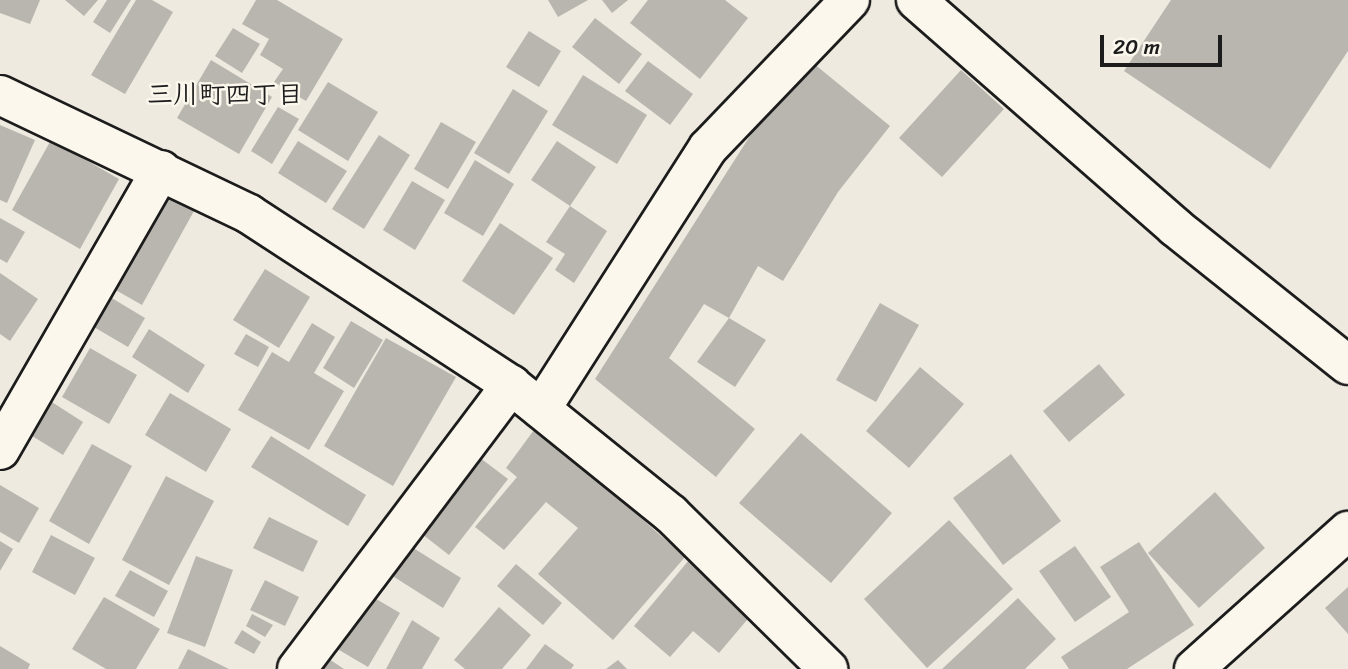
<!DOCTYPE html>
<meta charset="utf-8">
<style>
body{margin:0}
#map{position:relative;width:1348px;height:669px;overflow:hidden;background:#eeeadf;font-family:Sriracha,"Klee One",sans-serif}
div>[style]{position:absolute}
.building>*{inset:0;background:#b9b6af}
.roads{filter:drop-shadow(2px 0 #1c1c1c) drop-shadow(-2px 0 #1c1c1c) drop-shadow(0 2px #1c1c1c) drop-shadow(0 -2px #1c1c1c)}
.minor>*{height:38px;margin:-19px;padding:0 19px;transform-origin:19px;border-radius:19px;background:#fbf7ec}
span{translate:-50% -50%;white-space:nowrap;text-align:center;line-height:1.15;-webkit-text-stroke:5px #fbf7ec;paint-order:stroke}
.neighbourhood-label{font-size:26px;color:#1c1c1c;font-weight:700}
.scale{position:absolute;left:1100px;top:35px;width:122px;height:32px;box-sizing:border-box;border:4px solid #1c1c1c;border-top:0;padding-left:9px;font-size:21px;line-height:24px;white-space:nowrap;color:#1c1c1c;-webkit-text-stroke:5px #fbf7ec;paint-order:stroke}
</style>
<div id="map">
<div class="building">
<div style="clip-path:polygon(0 0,40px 0,30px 24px,0 13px)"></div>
<div style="clip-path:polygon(65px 0,98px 0,84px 16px)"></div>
<div style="clip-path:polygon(107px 0,131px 0,110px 33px,93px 22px)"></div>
<div style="clip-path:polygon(136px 0,152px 0,173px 12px,125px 94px,91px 75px)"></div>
<div style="clip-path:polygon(256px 0,277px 0,343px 39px,306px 101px,274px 82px,283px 69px,260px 55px,269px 39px,242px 24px)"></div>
<div style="clip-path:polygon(548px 0,588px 0,558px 17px)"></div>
<div style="clip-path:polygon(602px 0,628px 0,612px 13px)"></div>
<div style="clip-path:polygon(648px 0,725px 0,748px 18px,700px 79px,630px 23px)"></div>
<div style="clip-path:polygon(1171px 0,1348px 0,1348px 51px,1270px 169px,1124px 71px)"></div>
<div style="clip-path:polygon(595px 18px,642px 54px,619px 84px,572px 47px)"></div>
<div style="clip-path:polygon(233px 28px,260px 44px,242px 73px,215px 56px)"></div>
<div style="clip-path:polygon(529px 31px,561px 51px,539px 87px,506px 67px)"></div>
<div style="clip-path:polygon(211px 60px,272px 97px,239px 154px,177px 118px)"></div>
<div style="clip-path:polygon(648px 61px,693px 94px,670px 125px,625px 91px)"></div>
<div style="clip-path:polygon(813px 63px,890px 126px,838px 192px,783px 281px,758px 266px,729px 318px,704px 304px,669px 358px,755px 429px,716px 477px,595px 379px,755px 128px)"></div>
<div style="clip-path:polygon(961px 70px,1004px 109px,942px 177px,899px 138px)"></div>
<div style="clip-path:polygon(583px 75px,647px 115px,617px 164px,552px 125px)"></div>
<div style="clip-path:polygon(328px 82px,378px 112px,348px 161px,298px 130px)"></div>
<div style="clip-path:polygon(513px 89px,548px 111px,509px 174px,474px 153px)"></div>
<div style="clip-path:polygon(278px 107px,299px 119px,272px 164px,251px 151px)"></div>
<div style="clip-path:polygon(441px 122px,476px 142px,448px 189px,414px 169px)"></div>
<div style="clip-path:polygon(0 125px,35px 140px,7px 203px,0 200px)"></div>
<div style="clip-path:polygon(379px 135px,410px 155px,364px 229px,332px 209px)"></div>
<div style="clip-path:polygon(51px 140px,119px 179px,80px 249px,12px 210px)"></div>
<div style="clip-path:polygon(298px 141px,347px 171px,326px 203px,278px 173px)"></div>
<div style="clip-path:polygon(557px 141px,596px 167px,570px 206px,531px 180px)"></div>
<div style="clip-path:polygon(475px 160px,514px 184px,483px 236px,444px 213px)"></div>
<div style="clip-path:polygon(412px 181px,445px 200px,415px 250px,383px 230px)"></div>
<div style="clip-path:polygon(157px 190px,194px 211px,142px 305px,105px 284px)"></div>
<div style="clip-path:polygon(570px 206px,607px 231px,574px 283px,555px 270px,565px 254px,546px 242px)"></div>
<div style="clip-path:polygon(0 218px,25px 232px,7px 263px,0 259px)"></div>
<div style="clip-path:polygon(500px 223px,553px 258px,514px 315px,462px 281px)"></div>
<div style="clip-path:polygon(265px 269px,310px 297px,279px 348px,233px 320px)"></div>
<div style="clip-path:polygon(0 273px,38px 299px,10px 341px,0 334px)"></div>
<div style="clip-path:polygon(105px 294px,145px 318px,128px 347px,87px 323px)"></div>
<div style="clip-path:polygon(880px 303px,919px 325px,876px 402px,836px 380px)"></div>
<div style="clip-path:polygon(729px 318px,766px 340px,735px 387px,697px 362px)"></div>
<div style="clip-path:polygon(351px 321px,383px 340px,354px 388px,323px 368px)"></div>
<div style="clip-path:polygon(312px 323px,335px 337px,314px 373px,344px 391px,309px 450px,238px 410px,272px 352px,289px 362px)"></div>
<div style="clip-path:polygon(149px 329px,205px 365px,188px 393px,132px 357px)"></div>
<div style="clip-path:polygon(246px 334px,269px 347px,258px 367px,234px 354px)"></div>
<div style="clip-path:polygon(386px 338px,456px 377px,393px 486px,324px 446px)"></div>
<div style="clip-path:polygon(90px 348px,137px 375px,109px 424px,62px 397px)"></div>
<div style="clip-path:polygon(1099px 364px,1125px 395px,1069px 442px,1043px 411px)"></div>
<div style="clip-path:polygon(920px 367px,964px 404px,909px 468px,866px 431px)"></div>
<div style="clip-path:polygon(170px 393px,231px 429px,206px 472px,145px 435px)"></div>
<div style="clip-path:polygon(44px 397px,83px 422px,63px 455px,24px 431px)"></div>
<div style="clip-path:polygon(537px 426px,685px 557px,613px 640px,538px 574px,578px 528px,546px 502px,504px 550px,475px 527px,517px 477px,506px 468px)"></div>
<div style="clip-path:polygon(801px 433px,892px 513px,831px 583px,739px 503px)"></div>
<div style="clip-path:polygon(271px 436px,366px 495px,348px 526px,251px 467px)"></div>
<div style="clip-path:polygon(92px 444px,132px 466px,89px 544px,49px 521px)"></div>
<div style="clip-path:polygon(467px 448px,508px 479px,449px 555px,409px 524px)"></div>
<div style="clip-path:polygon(1011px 454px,1061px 521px,1003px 565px,953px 498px)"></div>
<div style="clip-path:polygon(166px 476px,214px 501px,169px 585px,122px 560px)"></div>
<div style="clip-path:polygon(0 485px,39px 508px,19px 543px,0 532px)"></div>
<div style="clip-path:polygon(1215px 492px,1265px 548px,1199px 608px,1148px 553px)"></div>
<div style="clip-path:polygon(269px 517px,318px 541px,303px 572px,253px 548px)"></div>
<div style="clip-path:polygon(949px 520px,1013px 589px,927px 668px,864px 599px)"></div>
<div style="clip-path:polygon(51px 535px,95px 558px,75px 595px,32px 572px)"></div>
<div style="clip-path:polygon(399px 539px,461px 578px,443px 608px,380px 568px)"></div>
<div style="clip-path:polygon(0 541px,13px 549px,0 571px)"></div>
<div style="clip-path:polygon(1139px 542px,1194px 625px,1127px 669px,1069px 669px,1061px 657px,1129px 612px,1100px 567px)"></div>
<div style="clip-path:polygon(1075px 546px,1111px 597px,1075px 622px,1039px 571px)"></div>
<div style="clip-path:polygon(196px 556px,233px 570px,205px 647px,167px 633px)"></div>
<div style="clip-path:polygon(689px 560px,752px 614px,719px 653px,693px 631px,670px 657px,634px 626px)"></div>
<div style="clip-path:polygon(516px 564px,562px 603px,543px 625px,497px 586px)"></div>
<div style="clip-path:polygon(130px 570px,168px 591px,154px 617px,115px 596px)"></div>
<div style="clip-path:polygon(265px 580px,299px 597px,285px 626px,250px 610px)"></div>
<div style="clip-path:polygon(1348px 587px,1348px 634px,1325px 608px)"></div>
<div style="clip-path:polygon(366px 593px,400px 613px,368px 667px,334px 647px)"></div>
<div style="clip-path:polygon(104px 597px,160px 629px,136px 669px,106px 669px,72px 649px)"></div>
<div style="clip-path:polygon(1018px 598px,1056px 639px,1025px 669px,942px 669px)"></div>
<div style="clip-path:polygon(499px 607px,531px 635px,502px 669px,465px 669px,454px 660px)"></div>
<div style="clip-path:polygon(252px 614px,273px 625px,265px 637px,246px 626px)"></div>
<div style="clip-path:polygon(412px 620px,440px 638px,422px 669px,386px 669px)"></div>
<div style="clip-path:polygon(242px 630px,261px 642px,254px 654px,234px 643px)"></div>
<div style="clip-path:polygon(545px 644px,574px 665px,571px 669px,526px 669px)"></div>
<div style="clip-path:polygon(0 646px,30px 664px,28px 669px,0 669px)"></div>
<div style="clip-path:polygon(188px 649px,229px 669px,178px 669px)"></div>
<div style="clip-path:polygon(320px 653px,344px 669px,309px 669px)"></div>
<div style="clip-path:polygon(618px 660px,627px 669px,606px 669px)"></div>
</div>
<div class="roads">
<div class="minor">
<div style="left:916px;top:0;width:344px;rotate:41.2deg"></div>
<div style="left:1175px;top:227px;width:221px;rotate:38.6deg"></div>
<div style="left:0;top:95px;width:276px;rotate:25.5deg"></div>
<div style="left:249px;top:214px;width:313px;rotate:33.1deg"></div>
<div style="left:511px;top:385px;width:206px;rotate:38.9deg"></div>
<div style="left:671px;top:514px;width:221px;rotate:44.6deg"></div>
<div style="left:541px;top:409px;width:310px;rotate:-57.4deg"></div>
<div style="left:708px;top:148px;width:205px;rotate:-46.2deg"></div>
<div style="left:0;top:450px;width:323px;rotate:-60.1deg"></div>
<div style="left:297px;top:669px;width:356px;rotate:-53deg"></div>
<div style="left:1194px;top:669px;width:207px;rotate:-41.9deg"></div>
</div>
</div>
<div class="neighbourhood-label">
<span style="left:225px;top:95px">三川町四丁目</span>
</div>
<div class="scale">20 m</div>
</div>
